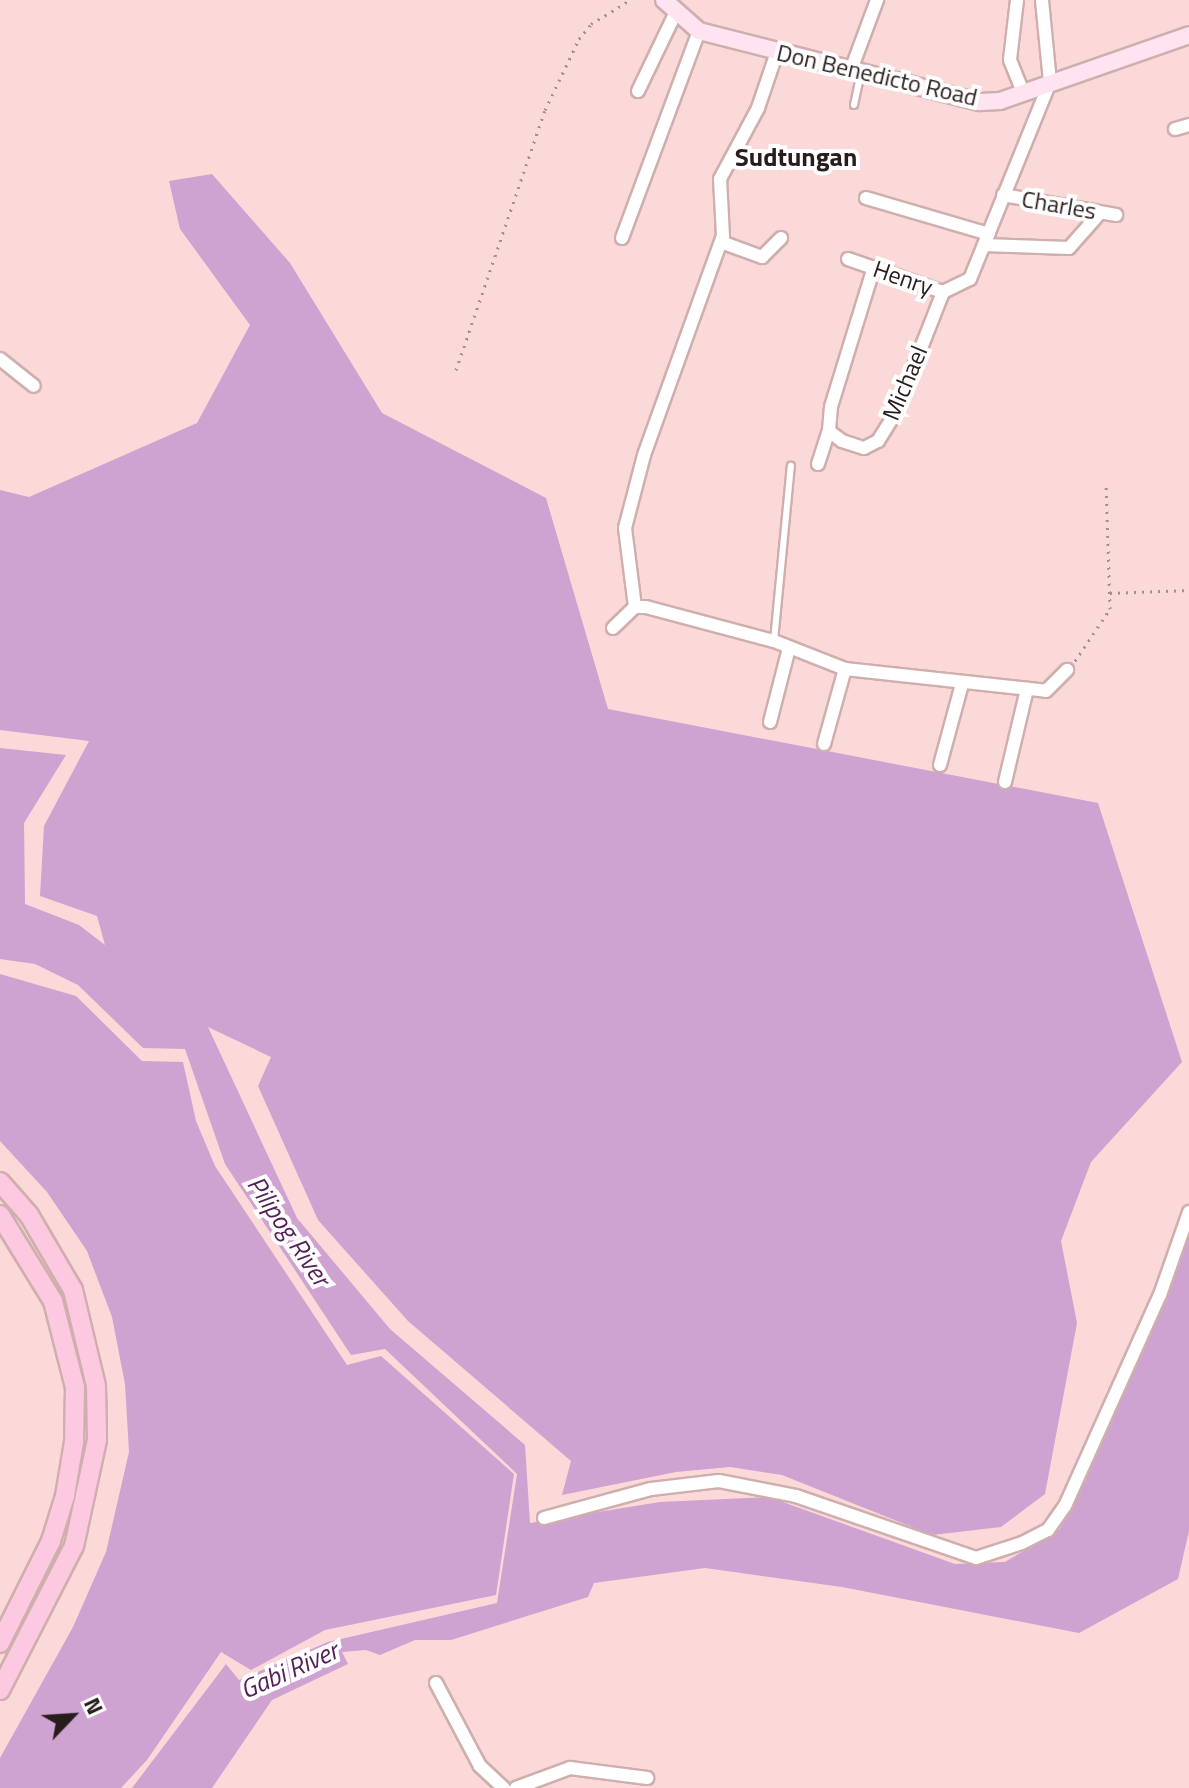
<!DOCTYPE html>
<style>
body{margin:0}
#map{position:relative;width:1189px;height:1788px;overflow:hidden;background:#fbd9d9;font-family:"Titillium Web",sans-serif}
div>[style]{position:absolute}
.water>*{inset:0;background:#cea2d1}
.path>*{height:3px;margin-top:-1.5px;transform-origin:0;background:repeating-linear-gradient(90deg,#a78e8e 0 2px,transparent 0 8px)}
.roads{filter:drop-shadow(2px 0 #cfafae) drop-shadow(-2px 0 #cfafae) drop-shadow(0 2px #cfafae) drop-shadow(0 -2px #cfafae)}
.lane>*{height:6px;margin:-3px;padding:0 3px;transform-origin:3px;border-radius:3px;background:#fff}
.street>*{height:12px;margin:-6px;padding:0 6px;transform-origin:6px;border-radius:6px;background:#fff}
.secondary>*{height:16px;margin:-8px;padding:0 8px;transform-origin:8px;border-radius:8px;background:#fee4f0}
.primary>*{height:18px;margin:-9px;padding:0 9px;transform-origin:9px;border-radius:9px;background:#fdc9e0}
span{translate:-50% -50%;white-space:nowrap;text-align:center;line-height:1.15;-webkit-text-stroke:8px #fff;paint-order:stroke}
.street-label{font-size:24px;color:#281c1c}
.neighbourhood-label{font-size:26px;color:#281c1c;font-weight:700}
.water-label{font-size:26px;color:#55205a;font-style:italic}
.north{position:absolute;left:32px;top:1676px;width:80px;height:80px;-webkit-text-stroke:6px #fff;paint-order:stroke;rotate:65deg;font-size:22px;font-weight:700;line-height:32px;text-align:center;color:#281c1c}
.north::after{content:'';display:block;margin:auto;width:28px;height:36px;background:#281c1c;clip-path:polygon(50% 0,100% 100%,50% 72%,0 100%)}
</style>
<div id="map">
<div class="water">
<div style="clip-path:polygon(212px 174px,290px 263px,382px 413px,546px 498px,608px 709px,1098px 803px,1182px 1062px,1091px 1162px,1061px 1241px,1077px 1323px,1045px 1494px,1001px 1527px,932px 1535px,782px 1475px,730px 1467px,676px 1472px,562px 1495px,571px 1461px,408px 1321px,318px 1220px,258px 1086px,271px 1057px,208px 1027px,297px 1218px,390px 1329px,525px 1445px,530px 1523px,660px 1502px,769px 1497px,955px 1564px,1005px 1562px,1060px 1529px,1153px 1324px,1189px 1218px,1189px 1531px,1178px 1579px,1079px 1633px,842px 1587px,705px 1568px,594px 1583px,588px 1597px,451px 1640px,415px 1640px,380px 1655px,366px 1650px,342px 1652px,348px 1664px,272px 1700px,212px 1788px,132px 1788px,226px 1664px,239px 1680px,328px 1642px,497px 1603px,517px 1474px,385px 1349px,351px 1355px,225px 1164px,185px 1049px,143px 1048px,78px 985px,35px 964px,0 959px,0 748px,66px 755px,24px 823px,25px 904px,79px 925px,105px 945px,97px 916px,40px 896px,44px 826px,89px 741px,0 730px,0 490px,29px 497px,197px 423px,250px 325px,180px 229px,169px 181px)"></div>
<div style="clip-path:polygon(0 974px,76px 996px,142px 1061px,183px 1062px,196px 1121px,215px 1166px,347px 1365px,381px 1356px,514px 1474px,496px 1595px,325px 1630px,251px 1670px,221px 1652px,147px 1760px,121px 1788px,0 1788px,0 1758px,73px 1627px,106px 1552px,129px 1452px,125px 1384px,112px 1317px,87px 1251px,47px 1192px,0 1141px)"></div>
</div>
<div class="path">
<div style="left:456px;top:370px;width:275px;rotate:-71.1deg"></div>
<div style="left:545px;top:110px;width:79px;rotate:-64.4deg"></div>
<div style="left:579px;top:39px;width:19px;rotate:-51deg"></div>
<div style="left:591px;top:24px;width:46px;rotate:-31.6deg"></div>
<div style="left:1110px;top:593px;width:79px;rotate:-2.2deg"></div>
<div style="left:1075px;top:661px;width:63px;rotate:-56.1deg"></div>
<div style="left:1110px;top:609px;width:125px;rotate:-91.8deg"></div>
</div>
<div class="roads">
<div class="lane">
<div style="left:854px;top:105px;width:33px;rotate:-78deg"></div>
<div style="left:774px;top:641px;width:176px;rotate:-84.5deg"></div>
</div>
<div class="street">
<div style="left:1017px;top:0;width:60px;rotate:96.7deg"></div>
<div style="left:1010px;top:60px;width:35px;rotate:68deg"></div>
<div style="left:851px;top:70px;width:75px;rotate:-69.6deg"></div>
<div style="left:638px;top:91px;width:85px;rotate:-64.3deg"></div>
<div style="left:1175px;top:129px;width:15px;rotate:-16deg"></div>
<div style="left:1003px;top:195px;width:115px;rotate:10deg"></div>
<div style="left:866px;top:198px;width:128px;rotate:16.3deg"></div>
<div style="left:622px;top:238px;width:221px;rotate:-69.6deg"></div>
<div style="left:721px;top:242px;width:44px;rotate:20.1deg"></div>
<div style="left:762px;top:257px;width:27px;rotate:-45deg"></div>
<div style="left:984px;top:245px;width:85px;rotate:2deg"></div>
<div style="left:1069px;top:248px;width:47px;rotate:-48.5deg"></div>
<div style="left:848px;top:259px;width:101px;rotate:19.2deg"></div>
<div style="left:943px;top:292px;width:30px;rotate:-26deg"></div>
<div style="left:970px;top:279px;width:213px;rotate:-67.9deg"></div>
<div style="left:1050px;top:82px;width:82px;rotate:-95.6deg"></div>
<div style="left:874px;top:267px;width:146px;rotate:107.1deg"></div>
<div style="left:831px;top:407px;width:24px;rotate:95deg"></div>
<div style="left:829px;top:431px;width:16px;rotate:38deg"></div>
<div style="left:842px;top:441px;width:23px;rotate:18deg"></div>
<div style="left:864px;top:448px;width:16px;rotate:-27deg"></div>
<div style="left:878px;top:441px;width:32px;rotate:-58deg"></div>
<div style="left:895px;top:414px;width:131px;rotate:-68.5deg"></div>
<div style="left:0;top:359px;width:43px;rotate:38.5deg"></div>
<div style="left:818px;top:464px;width:35px;rotate:-72deg"></div>
<div style="left:635px;top:607px;width:80px;rotate:-97.2deg"></div>
<div style="left:625px;top:528px;width:75px;rotate:-75.4deg"></div>
<div style="left:644px;top:455px;width:233px;rotate:-70.2deg"></div>
<div style="left:723px;top:236px;width:57px;rotate:-93deg"></div>
<div style="left:720px;top:179px;width:81px;rotate:-61.8deg"></div>
<div style="left:758px;top:108px;width:59px;rotate:-71.3deg"></div>
<div style="left:613px;top:628px;width:30px;rotate:-44deg"></div>
<div style="left:635px;top:607px;width:11px"></div>
<div style="left:646px;top:607px;width:132px;rotate:14.9deg"></div>
<div style="left:774px;top:641px;width:76px;rotate:21.5deg"></div>
<div style="left:845px;top:669px;width:202px;rotate:6.2deg"></div>
<div style="left:1046px;top:691px;width:30px;rotate:-45deg"></div>
<div style="left:770px;top:722px;width:76px;rotate:-75.6deg"></div>
<div style="left:824px;top:744px;width:78px;rotate:-74.4deg"></div>
<div style="left:940px;top:765px;width:84px;rotate:-74.8deg"></div>
<div style="left:1005px;top:782px;width:96px;rotate:-76.7deg"></div>
<div style="left:544px;top:1518px;width:111px;rotate:-15.2deg"></div>
<div style="left:651px;top:1489px;width:68px;rotate:-6.7deg"></div>
<div style="left:719px;top:1481px;width:78px;rotate:11deg"></div>
<div style="left:796px;top:1496px;width:190px;rotate:19deg"></div>
<div style="left:976px;top:1558px;width:48px;rotate:-18.1deg"></div>
<div style="left:1022px;top:1543px;width:29px;rotate:-27deg"></div>
<div style="left:1048px;top:1530px;width:29px;rotate:-55deg"></div>
<div style="left:1065px;top:1506px;width:231px;rotate:-65.8deg"></div>
<div style="left:1160px;top:1295px;width:88px;rotate:-70.7deg"></div>
<div style="left:436px;top:1683px;width:94px;rotate:62.1deg"></div>
<div style="left:480px;top:1766px;width:33px;rotate:43deg"></div>
<div style="left:516px;top:1788px;width:58px;rotate:-20.3deg"></div>
<div style="left:570px;top:1768px;width:78px;rotate:7.4deg"></div>
</div>
<div class="secondary">
<div style="left:664px;top:0;width:47px;rotate:41.5deg"></div>
<div style="left:699px;top:31px;width:290px;rotate:14.2deg"></div>
<div style="left:980px;top:102px;width:20px;rotate:-3deg"></div>
<div style="left:1000px;top:101px;width:200px;rotate:-19.2deg"></div>
</div>
<div class="primary">
<div style="left:0;top:1182px;width:44px;rotate:48.7deg"></div>
<div style="left:29px;top:1215px;width:87px;rotate:59.6deg"></div>
<div style="left:73px;top:1290px;width:99px;rotate:76.5deg"></div>
<div style="left:96px;top:1386px;width:54px;rotate:88.9deg"></div>
<div style="left:97px;top:1440px;width:108px;rotate:102.2deg"></div>
<div style="left:74px;top:1546px;width:162px;rotate:117.2deg"></div>
<div style="left:0;top:1215px;width:101px;rotate:58.4deg"></div>
<div style="left:53px;top:1301px;width:89px;rotate:75.7deg"></div>
<div style="left:75px;top:1387px;width:55px;rotate:91deg"></div>
<div style="left:74px;top:1442px;width:55px;rotate:99.5deg"></div>
<div style="left:65px;top:1496px;width:47px;rotate:107.3deg"></div>
<div style="left:51px;top:1541px;width:114px;rotate:116.6deg"></div>
</div>
</div>
<div class="street-label">
<span style="left:877px;top:75px;rotate:13deg">Don Benedicto Road</span>
<span style="left:1059px;top:205px;rotate:10deg">Charles</span>
<span style="left:903px;top:278px;rotate:19deg">Henry</span>
<span style="left:905px;top:383px;rotate:-67deg">Michael</span>
</div>
<div class="neighbourhood-label">
<span style="left:796px;top:157px">Sudtungan</span>
</div>
<div class="water-label">
<span style="left:289px;top:1231px;rotate:56deg">Pilipog River</span>
<span style="left:289px;top:1670px;rotate:-24deg">Gabi River</span>
</div>
<div class="north">N</div>
</div>
